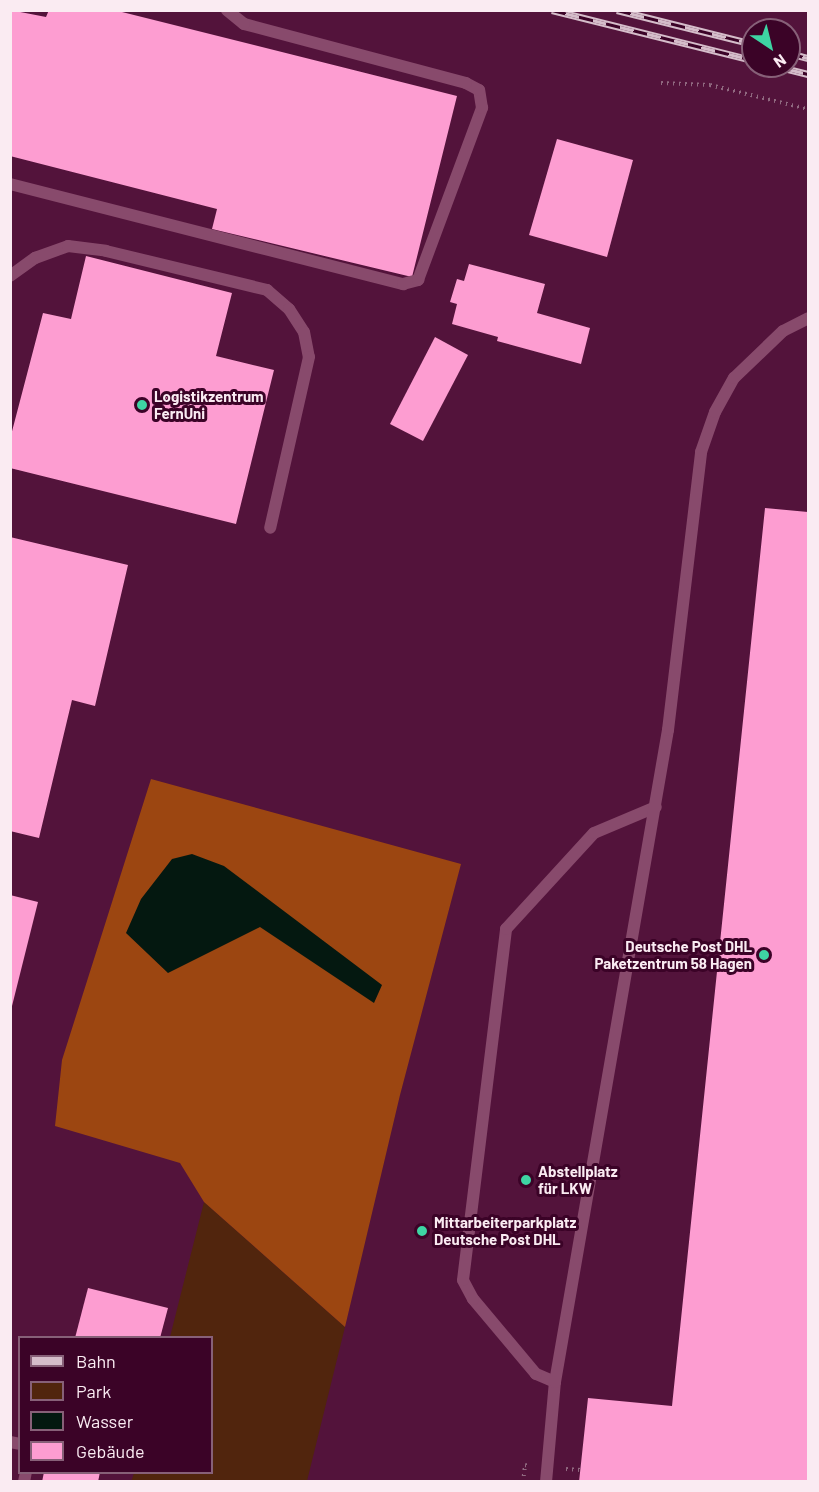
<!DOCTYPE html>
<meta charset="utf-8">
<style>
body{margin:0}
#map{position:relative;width:819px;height:1492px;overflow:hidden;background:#460e31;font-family:Barlow,sans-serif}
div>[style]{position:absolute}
.built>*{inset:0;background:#53133b}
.green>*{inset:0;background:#51250d}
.forest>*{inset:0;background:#9c4611}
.water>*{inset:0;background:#041810}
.building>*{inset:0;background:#fd9dd1}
.path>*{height:4px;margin-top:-2px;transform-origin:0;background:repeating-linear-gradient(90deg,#906980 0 1.5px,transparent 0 6px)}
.lane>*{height:12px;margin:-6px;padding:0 6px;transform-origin:6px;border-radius:6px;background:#884a6c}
.rail>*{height:7px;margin-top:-3.5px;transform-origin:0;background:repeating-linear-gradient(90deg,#3b0327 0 14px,#d5bdca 0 28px);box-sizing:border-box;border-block:2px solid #d5bdca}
.dots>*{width:16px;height:16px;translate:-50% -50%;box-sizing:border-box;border:3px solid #3b0327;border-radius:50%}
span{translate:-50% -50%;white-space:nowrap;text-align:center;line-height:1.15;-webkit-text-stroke:6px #3b0327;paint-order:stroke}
.poi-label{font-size:15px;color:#faebf2;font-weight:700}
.left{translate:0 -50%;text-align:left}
.right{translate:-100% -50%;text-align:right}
.frame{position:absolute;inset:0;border:12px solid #faebf2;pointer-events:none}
.legend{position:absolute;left:18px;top:1336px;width:195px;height:138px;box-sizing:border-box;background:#3b0327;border:2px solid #876078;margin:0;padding:8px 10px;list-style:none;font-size:18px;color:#faebf2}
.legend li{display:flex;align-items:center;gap:12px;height:30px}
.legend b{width:30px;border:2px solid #876078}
.north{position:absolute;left:741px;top:18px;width:60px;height:60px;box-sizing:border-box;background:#3b0327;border:2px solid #876078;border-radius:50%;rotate:145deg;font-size:16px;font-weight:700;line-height:24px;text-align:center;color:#faebf2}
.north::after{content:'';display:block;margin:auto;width:21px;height:27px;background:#3ed4a3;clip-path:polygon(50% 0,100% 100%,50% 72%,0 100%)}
</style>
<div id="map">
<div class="built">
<div style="clip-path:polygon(evenodd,10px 11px,808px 11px,808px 1481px,11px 1481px,10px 11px,753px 30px,789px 30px,789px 66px,753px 66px,753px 30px,10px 11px,20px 1338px,212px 1338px,212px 1472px,20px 1472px,20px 1338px)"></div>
</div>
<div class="green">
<div style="clip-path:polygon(204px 1202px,345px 1327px,307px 1481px,131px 1482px,134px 1473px,212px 1472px,212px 1338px,170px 1337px)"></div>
</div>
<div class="forest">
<div style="clip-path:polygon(151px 779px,461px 864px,400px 1095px,345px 1327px,204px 1202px,180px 1163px,55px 1126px,62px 1060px)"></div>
</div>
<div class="water">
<div style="clip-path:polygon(192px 854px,224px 866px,382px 985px,374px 1003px,260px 927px,168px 973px,126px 933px,141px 899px,172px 859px)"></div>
</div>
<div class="building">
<div style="clip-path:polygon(10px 10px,46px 17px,49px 10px,114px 10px,457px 96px,412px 277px,212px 229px,217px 209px,10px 156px)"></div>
<div style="clip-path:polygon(557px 139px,633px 160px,607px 257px,529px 235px)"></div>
<div style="clip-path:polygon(86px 256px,232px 293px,216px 356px,274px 370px,236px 524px,10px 468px,10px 439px,43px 313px,71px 319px)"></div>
<div style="clip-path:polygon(469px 264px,545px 284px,537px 313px,590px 328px,581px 364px,497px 341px,498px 337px,452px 324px,457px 304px,450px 302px,457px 279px,464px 281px)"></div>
<div style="clip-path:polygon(435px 337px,468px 355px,423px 441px,390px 424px)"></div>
<div style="clip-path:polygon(765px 508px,808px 512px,808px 1482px,579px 1482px,588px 1398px,672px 1406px)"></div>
<div style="clip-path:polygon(10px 537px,128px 565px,95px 706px,72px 700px,39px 838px,10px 831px)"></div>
<div style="clip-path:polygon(10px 895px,38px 902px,11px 1010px,10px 1010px)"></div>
<div style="clip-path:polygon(88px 1288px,168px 1308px,160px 1338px,75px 1338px)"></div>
<div style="clip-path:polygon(44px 1472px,67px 1474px,100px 1472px,98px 1482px,42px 1482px)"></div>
</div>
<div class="path">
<div style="left:661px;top:83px;width:49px;rotate:2.3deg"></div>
<div style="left:710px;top:85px;width:101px;rotate:13.8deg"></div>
<div style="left:566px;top:1469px;width:15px;rotate:4deg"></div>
<div style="left:523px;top:1482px;width:17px;rotate:-83deg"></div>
<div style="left:525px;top:1465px;width:4px;rotate:14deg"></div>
</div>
<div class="lane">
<div style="left:10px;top:184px;width:406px;rotate:14.3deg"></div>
<div style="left:403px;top:284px;width:16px;rotate:-15deg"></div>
<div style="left:418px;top:280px;width:184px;rotate:-69.6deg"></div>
<div style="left:482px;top:108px;width:18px;rotate:-99deg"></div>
<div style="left:479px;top:90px;width:15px;rotate:-152deg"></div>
<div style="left:466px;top:83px;width:230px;rotate:-165.1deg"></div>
<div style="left:244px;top:24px;width:22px;rotate:-141deg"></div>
<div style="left:10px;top:276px;width:31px;rotate:-36deg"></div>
<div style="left:35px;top:258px;width:35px;rotate:-20deg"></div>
<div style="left:68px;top:246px;width:38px;rotate:7deg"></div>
<div style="left:106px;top:251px;width:166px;rotate:13.6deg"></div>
<div style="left:267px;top:290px;width:29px;rotate:41deg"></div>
<div style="left:289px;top:309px;width:27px;rotate:57deg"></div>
<div style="left:304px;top:332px;width:25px;rotate:79deg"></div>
<div style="left:309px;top:357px;width:175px;rotate:102.8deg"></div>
<div style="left:555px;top:1382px;width:21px;rotate:-157deg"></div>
<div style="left:536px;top:1374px;width:98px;rotate:-130deg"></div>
<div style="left:473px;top:1299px;width:21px;rotate:-118deg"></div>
<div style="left:463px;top:1280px;width:354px;rotate:-83deg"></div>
<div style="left:506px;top:929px;width:130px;rotate:-47.5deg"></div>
<div style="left:594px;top:833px;width:67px;rotate:-22.8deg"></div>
<div style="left:10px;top:1442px;width:10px;rotate:11deg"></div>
<div style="left:24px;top:1482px;width:10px;rotate:-79deg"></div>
<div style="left:546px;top:1482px;width:100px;rotate:-84.9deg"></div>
<div style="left:555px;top:1382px;width:662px;rotate:-80.17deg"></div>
<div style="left:668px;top:730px;width:280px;rotate:-83.2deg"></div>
<div style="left:701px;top:452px;width:42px;rotate:-70.7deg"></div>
<div style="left:715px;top:412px;width:39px;rotate:-61deg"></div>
<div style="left:734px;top:378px;width:68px;rotate:-43.8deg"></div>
<div style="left:783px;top:331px;width:28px;rotate:-27deg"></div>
</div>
<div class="rail">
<div style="left:552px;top:10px;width:207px;rotate:14deg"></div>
<div style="left:617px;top:10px;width:140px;rotate:14deg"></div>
<div style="left:789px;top:53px;width:20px;rotate:15deg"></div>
<div style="left:776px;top:66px;width:33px;rotate:14deg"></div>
</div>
<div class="dots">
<div style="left:142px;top:405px;background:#3ed4a3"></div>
<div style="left:764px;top:955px;background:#3ed4a3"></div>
<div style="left:526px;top:1180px;background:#3ed4a3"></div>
<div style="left:422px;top:1231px;background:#3ed4a3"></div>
</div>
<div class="poi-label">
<span class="left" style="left:154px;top:405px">Logistikzentrum<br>FernUni</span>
<span class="right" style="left:752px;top:955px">Deutsche Post DHL<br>Paketzentrum 58 Hagen</span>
<span class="left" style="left:538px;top:1180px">Abstellplatz<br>für LKW</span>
<span class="left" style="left:434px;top:1231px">Mittarbeiterparkplatz<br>Deutsche Post DHL</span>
</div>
<div class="frame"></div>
<ul class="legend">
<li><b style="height:8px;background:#d5bdca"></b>Bahn</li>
<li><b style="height:16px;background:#51250d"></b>Park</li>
<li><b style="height:16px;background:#041810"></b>Wasser</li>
<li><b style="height:16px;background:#fd9dd1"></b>Gebäude</li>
</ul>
<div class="north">N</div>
</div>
